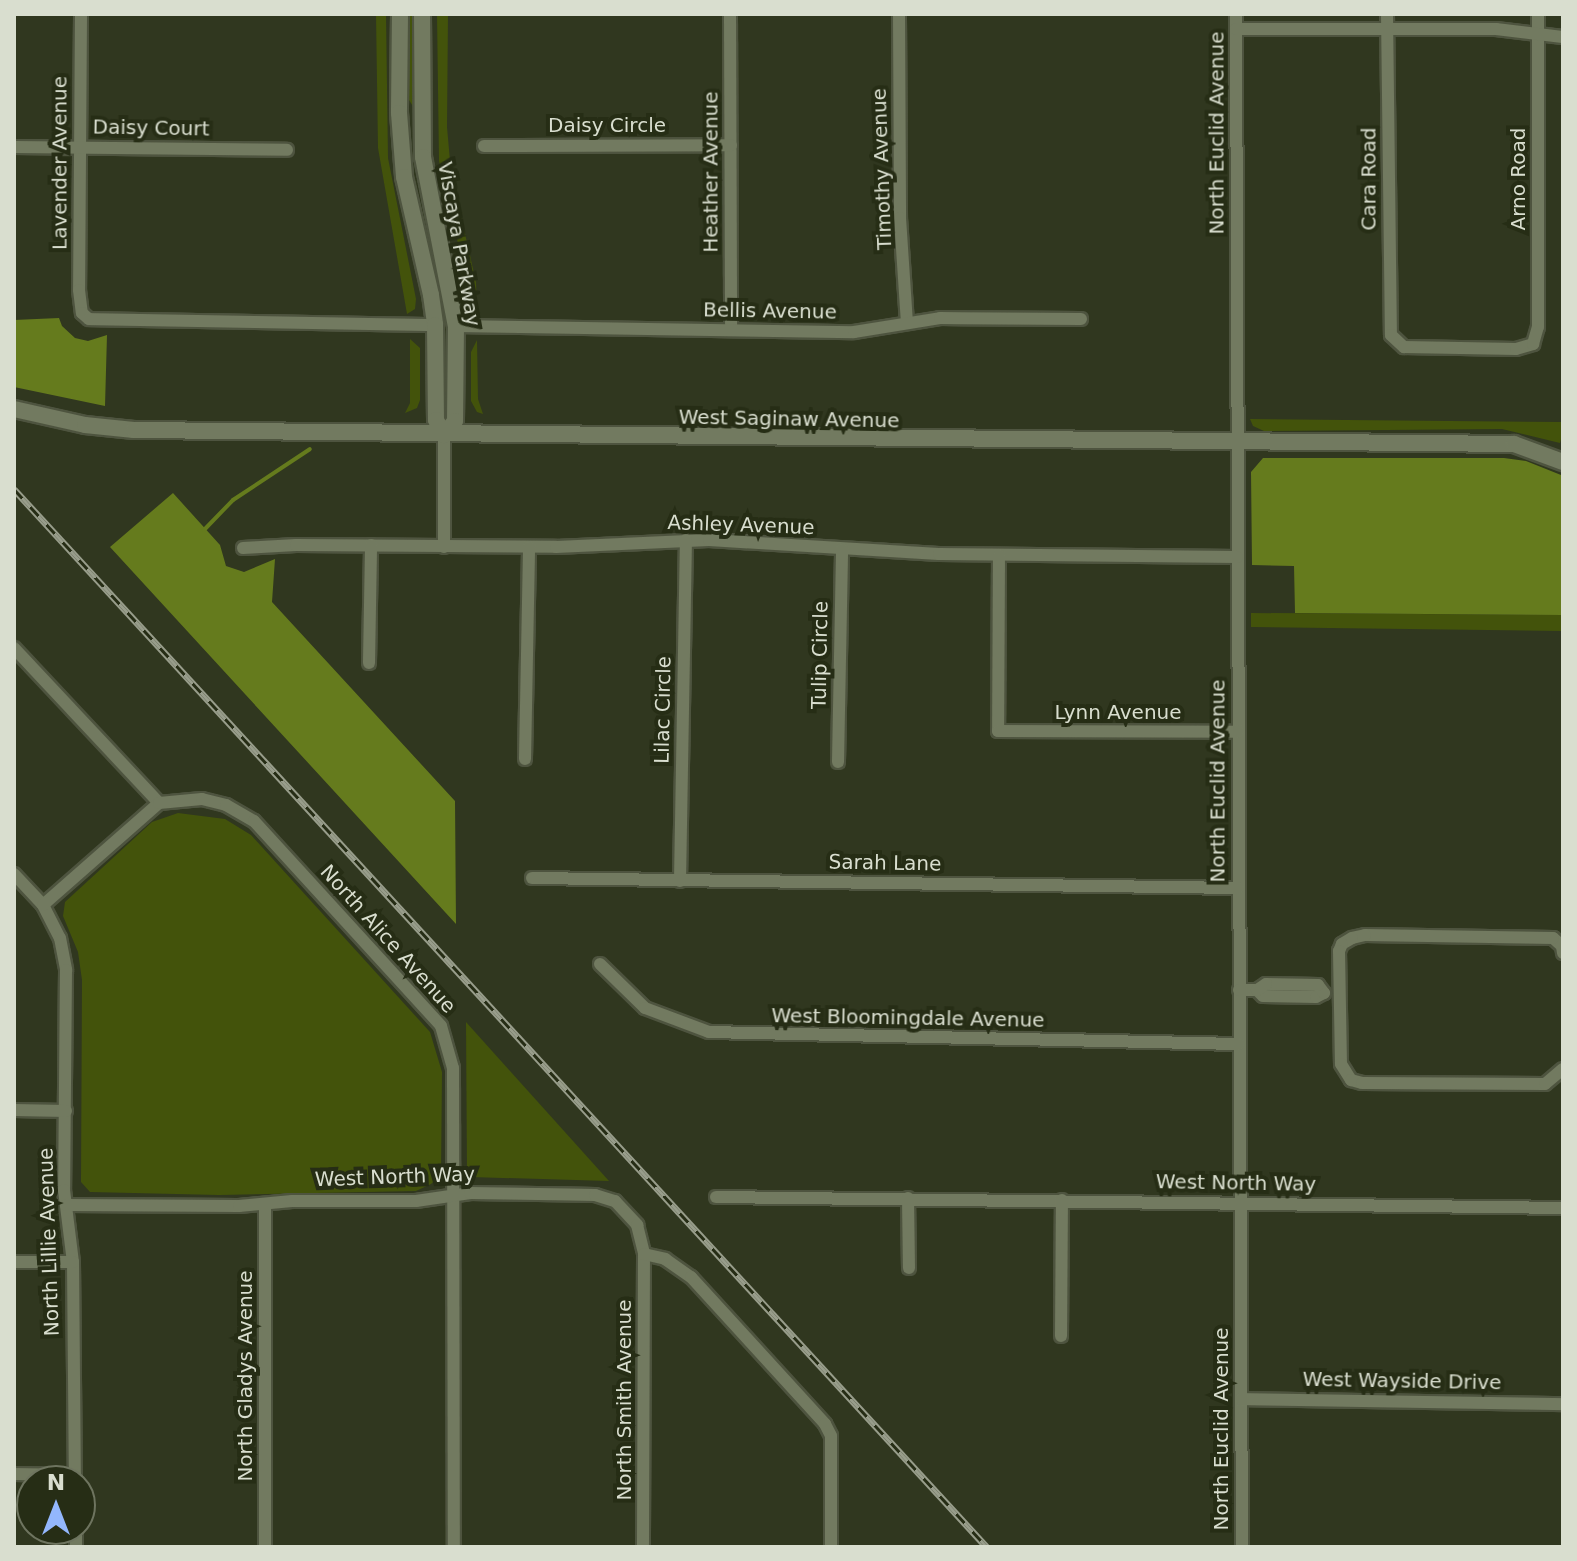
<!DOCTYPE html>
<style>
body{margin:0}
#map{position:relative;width:1577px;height:1561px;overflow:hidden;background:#30371f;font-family:"DejaVu Sans",sans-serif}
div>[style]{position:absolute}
.green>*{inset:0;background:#43530b}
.water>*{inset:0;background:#657b1d}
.stream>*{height:4px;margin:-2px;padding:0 2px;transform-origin:2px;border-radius:2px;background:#657b1d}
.roads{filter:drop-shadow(2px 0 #4e543f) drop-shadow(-2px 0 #4e543f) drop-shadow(0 2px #4e543f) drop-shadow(0 -2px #4e543f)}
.minor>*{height:12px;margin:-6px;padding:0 6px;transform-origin:6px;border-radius:6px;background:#727a60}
.tertiary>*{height:16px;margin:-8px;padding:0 8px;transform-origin:8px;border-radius:8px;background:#727a60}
.rail>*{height:7px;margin-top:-3.5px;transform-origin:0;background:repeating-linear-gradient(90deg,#262d15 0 12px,#989d8b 0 24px);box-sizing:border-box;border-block:2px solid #989d8b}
span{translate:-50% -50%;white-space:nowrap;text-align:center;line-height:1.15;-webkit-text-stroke:8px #262d15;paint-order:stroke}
.street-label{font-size:20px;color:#d9decf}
.frame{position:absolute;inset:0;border:16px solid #d9decf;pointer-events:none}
.north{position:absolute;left:16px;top:1465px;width:80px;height:80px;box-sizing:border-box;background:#262d15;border:2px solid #6e745f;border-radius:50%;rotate:0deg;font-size:22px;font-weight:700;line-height:32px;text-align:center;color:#d9decf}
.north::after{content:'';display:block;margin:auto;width:28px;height:36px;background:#93b7fd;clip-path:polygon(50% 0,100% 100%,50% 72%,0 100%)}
</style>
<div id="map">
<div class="green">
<div style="clip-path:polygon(376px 14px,386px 14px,388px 158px,416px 299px,415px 309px,407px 314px,378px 148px)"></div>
<div style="clip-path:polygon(406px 14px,418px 14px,417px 113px,406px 95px)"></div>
<div style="clip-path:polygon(437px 14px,448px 14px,447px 127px,451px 172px,476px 282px,477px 314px,468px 306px,465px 274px,439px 161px)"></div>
<div style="clip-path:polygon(410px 339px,420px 348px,420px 400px,417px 408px,405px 413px,410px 403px)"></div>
<div style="clip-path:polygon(477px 340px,478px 399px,483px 414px,477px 412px,471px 401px,471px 352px)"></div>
<div style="clip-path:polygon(1250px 419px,1563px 422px,1563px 432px,1560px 443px,1502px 429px,1264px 431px,1253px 426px)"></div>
<div style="clip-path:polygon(1251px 613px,1563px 615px,1563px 631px,1251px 627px)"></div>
<div style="clip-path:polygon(178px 813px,225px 819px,251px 835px,430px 1032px,442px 1072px,441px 1174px,431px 1184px,416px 1191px,219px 1195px,90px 1192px,81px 1182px,82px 980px,78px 952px,63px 916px,65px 902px,152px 822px)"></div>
<div style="clip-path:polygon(466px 1022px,609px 1181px,471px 1177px,467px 1171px)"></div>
</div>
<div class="water">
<div style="clip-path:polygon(59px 318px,62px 326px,75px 338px,88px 341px,107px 335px,105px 406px,14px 387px,14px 320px)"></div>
<div style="clip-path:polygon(1263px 458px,1504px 458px,1526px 461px,1561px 475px,1563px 615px,1295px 613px,1294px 566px,1252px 565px,1251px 472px)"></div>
<div style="clip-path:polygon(173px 493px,220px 545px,226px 566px,244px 572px,275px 559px,272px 602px,455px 801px,456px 924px,110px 547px)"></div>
</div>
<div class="stream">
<div style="left:204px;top:530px;width:42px;rotate:-46deg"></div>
<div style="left:233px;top:500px;width:92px;rotate:-33.5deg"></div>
</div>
<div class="roads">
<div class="minor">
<div style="left:81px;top:14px;width:276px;rotate:90.4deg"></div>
<div style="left:79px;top:290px;width:23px;rotate:83deg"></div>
<div style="left:82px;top:313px;width:9px;rotate:41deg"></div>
<div style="left:89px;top:319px;width:346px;rotate:1deg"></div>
<div style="left:730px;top:14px;width:316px;rotate:89.8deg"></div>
<div style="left:899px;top:14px;width:204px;rotate:89.7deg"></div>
<div style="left:900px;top:218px;width:105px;rotate:86.2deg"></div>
<div style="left:1236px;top:14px;width:1533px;rotate:89.78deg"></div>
<div style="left:1387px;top:14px;width:321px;rotate:89.3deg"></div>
<div style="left:1391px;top:335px;width:18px;rotate:43deg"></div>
<div style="left:1404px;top:347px;width:112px;rotate:1deg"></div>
<div style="left:1516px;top:349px;width:18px;rotate:-16deg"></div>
<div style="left:1533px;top:344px;width:18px;rotate:-74deg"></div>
<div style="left:1538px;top:327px;width:313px;rotate:-90deg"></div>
<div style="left:1236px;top:29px;width:260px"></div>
<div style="left:1496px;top:29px;width:67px;rotate:6.8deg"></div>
<div style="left:484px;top:146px;width:247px;rotate:-0.2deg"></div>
<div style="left:14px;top:147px;width:273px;rotate:0.6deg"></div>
<div style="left:456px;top:326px;width:398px;rotate:0.9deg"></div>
<div style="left:854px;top:332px;width:87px;rotate:-9.2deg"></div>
<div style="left:940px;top:318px;width:141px;rotate:0.4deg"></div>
<div style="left:444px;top:547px;width:112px;rotate:-90deg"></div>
<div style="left:243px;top:548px;width:53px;rotate:-3.2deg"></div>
<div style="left:296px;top:545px;width:260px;rotate:0.4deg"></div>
<div style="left:556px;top:547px;width:153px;rotate:-2.6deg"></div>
<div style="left:709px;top:540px;width:230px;rotate:3.5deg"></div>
<div style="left:939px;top:554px;width:298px;rotate:0.6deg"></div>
<div style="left:999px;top:555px;width:176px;rotate:90.3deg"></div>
<div style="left:998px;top:731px;width:240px;rotate:0.2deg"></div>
<div style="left:14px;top:648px;width:212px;rotate:46.9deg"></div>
<div style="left:369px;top:663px;width:118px;rotate:-89deg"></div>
<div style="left:525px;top:759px;width:212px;rotate:-88.9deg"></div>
<div style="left:838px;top:762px;width:213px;rotate:-88.9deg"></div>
<div style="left:14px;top:874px;width:42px;rotate:46.9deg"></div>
<div style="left:43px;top:905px;width:37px;rotate:63deg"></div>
<div style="left:60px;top:938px;width:33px;rotate:79deg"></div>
<div style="left:66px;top:970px;width:220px;rotate:90.5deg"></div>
<div style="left:64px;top:1190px;width:73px;rotate:82.9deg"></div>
<div style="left:73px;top:1262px;width:219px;rotate:89.5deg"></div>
<div style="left:532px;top:878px;width:706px;rotate:0.81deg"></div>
<div style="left:680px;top:881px;width:341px;rotate:-89deg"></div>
<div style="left:43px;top:905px;width:154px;rotate:-41.3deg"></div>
<div style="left:159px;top:803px;width:43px;rotate:-5.3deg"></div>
<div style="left:202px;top:799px;width:25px;rotate:14deg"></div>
<div style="left:226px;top:805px;width:32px;rotate:30deg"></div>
<div style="left:254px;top:821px;width:277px;rotate:47.6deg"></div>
<div style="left:441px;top:1026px;width:44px;rotate:74.1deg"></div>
<div style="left:453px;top:1068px;width:479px;rotate:89.9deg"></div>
<div style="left:1563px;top:953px;width:7px;rotate:-98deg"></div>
<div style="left:1562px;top:946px;width:12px;rotate:-138deg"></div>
<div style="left:1553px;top:938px;width:188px;rotate:-179.1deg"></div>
<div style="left:1365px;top:935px;width:13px;rotate:167deg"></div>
<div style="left:1352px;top:938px;width:12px;rotate:149deg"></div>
<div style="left:1342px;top:944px;width:8px;rotate:113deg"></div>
<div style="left:1339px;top:951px;width:113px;rotate:89deg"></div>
<div style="left:1341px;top:1064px;width:19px;rotate:58deg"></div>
<div style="left:1351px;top:1080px;width:11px;rotate:15deg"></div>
<div style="left:1362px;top:1083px;width:183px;rotate:0.3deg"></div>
<div style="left:1545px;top:1084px;width:23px;rotate:-40deg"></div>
<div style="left:600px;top:964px;width:63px;rotate:44.4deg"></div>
<div style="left:645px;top:1008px;width:68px;rotate:20.6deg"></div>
<div style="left:709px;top:1032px;width:530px;rotate:1.3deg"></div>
<div style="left:1239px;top:990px;width:18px"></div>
<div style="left:1257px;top:990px;width:8px;rotate:45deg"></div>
<div style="left:1263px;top:996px;width:53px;rotate:1.1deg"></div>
<div style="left:1316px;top:997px;width:9px;rotate:-27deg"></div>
<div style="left:1324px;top:993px;width:10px;rotate:-127deg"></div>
<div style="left:1318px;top:985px;width:52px;rotate:-178.9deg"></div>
<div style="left:1266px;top:984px;width:11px;rotate:146deg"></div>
<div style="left:14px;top:1110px;width:52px;rotate:1.1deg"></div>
<div style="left:716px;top:1197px;width:847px;rotate:0.74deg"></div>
<div style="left:908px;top:1198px;width:70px;rotate:89.2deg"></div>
<div style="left:66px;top:1205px;width:173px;rotate:0.3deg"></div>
<div style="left:239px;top:1206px;width:53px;rotate:-5.4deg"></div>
<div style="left:292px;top:1201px;width:124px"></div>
<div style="left:416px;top:1201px;width:55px;rotate:-8.4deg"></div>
<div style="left:470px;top:1193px;width:125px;rotate:0.9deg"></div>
<div style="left:595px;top:1195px;width:21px;rotate:17deg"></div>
<div style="left:615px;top:1201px;width:33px;rotate:47deg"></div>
<div style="left:637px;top:1225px;width:30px;rotate:76deg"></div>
<div style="left:644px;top:1254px;width:293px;rotate:90.2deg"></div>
<div style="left:265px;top:1205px;width:342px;rotate:90deg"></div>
<div style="left:644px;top:1254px;width:22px;rotate:13deg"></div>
<div style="left:665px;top:1259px;width:32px;rotate:35deg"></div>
<div style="left:691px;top:1277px;width:199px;rotate:47.6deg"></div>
<div style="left:825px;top:1424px;width:13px;rotate:63deg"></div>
<div style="left:831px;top:1436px;width:111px;rotate:90deg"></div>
<div style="left:14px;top:1262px;width:59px"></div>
<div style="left:1061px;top:1336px;width:136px;rotate:-89.6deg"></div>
<div style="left:1241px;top:1399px;width:322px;rotate:0.9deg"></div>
<div style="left:14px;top:1474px;width:61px;rotate:0.9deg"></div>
<div style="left:76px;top:1529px;width:18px;rotate:90deg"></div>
</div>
<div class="tertiary">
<div style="left:400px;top:14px;width:99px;rotate:90.6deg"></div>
<div style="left:399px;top:113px;width:64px;rotate:85.5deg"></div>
<div style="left:404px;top:177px;width:121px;rotate:77.1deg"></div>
<div style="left:431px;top:295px;width:30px;rotate:82deg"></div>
<div style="left:435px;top:325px;width:95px;rotate:89.4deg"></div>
<div style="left:436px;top:420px;width:17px;rotate:62deg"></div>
<div style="left:422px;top:14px;width:143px;rotate:89.6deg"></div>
<div style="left:423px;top:157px;width:172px;rotate:79deg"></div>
<div style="left:456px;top:326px;width:95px;rotate:90.6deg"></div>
<div style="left:455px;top:421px;width:18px;rotate:128deg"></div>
<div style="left:14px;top:409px;width:73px;rotate:12.7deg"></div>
<div style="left:85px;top:425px;width:49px;rotate:5.8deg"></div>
<div style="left:134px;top:430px;width:1380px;rotate:0.58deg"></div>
<div style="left:1514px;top:444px;width:52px;rotate:20.2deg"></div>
</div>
</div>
<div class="rail">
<div style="left:14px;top:489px;width:1437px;rotate:47.4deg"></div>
</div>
<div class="street-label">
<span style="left:607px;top:125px">Daisy Circle</span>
<span style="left:151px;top:128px;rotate:1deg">Daisy Court</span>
<span style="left:1217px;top:133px;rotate:-90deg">North Euclid Avenue</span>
<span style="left:60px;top:163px;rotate:-90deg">Lavender Avenue</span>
<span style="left:882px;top:169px;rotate:-92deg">Timothy Avenue</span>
<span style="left:711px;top:172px;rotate:-90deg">Heather Avenue</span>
<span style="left:1369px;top:179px;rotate:-90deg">Cara Road</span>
<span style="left:1518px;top:179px;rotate:-90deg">Arno Road</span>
<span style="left:459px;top:244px;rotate:80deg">Viscaya Parkway</span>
<span style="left:770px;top:311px;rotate:1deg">Bellis Avenue</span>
<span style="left:789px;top:419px;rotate:1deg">West Saginaw Avenue</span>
<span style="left:741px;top:525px;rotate:2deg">Ashley Avenue</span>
<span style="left:820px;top:655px;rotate:-89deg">Tulip Circle</span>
<span style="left:663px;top:710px;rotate:-89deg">Lilac Circle</span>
<span style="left:1118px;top:712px">Lynn Avenue</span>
<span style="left:1218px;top:781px;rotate:-90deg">North Euclid Avenue</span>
<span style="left:885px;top:863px;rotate:1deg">Sarah Lane</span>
<span style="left:388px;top:939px;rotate:48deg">North Alice Avenue</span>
<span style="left:908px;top:1018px;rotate:1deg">West Bloomingdale Avenue</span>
<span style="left:395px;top:1177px;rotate:-2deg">West North Way</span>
<span style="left:1236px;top:1183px;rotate:1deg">West North Way</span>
<span style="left:49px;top:1242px;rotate:-92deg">North Lillie Avenue</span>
<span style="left:245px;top:1376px;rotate:-90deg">North Gladys Avenue</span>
<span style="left:1402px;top:1381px;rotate:1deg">West Wayside Drive</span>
<span style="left:624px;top:1400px;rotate:-90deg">North Smith Avenue</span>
<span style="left:1221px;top:1429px;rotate:-90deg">North Euclid Avenue</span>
</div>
<div class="frame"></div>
<div class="north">N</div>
</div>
